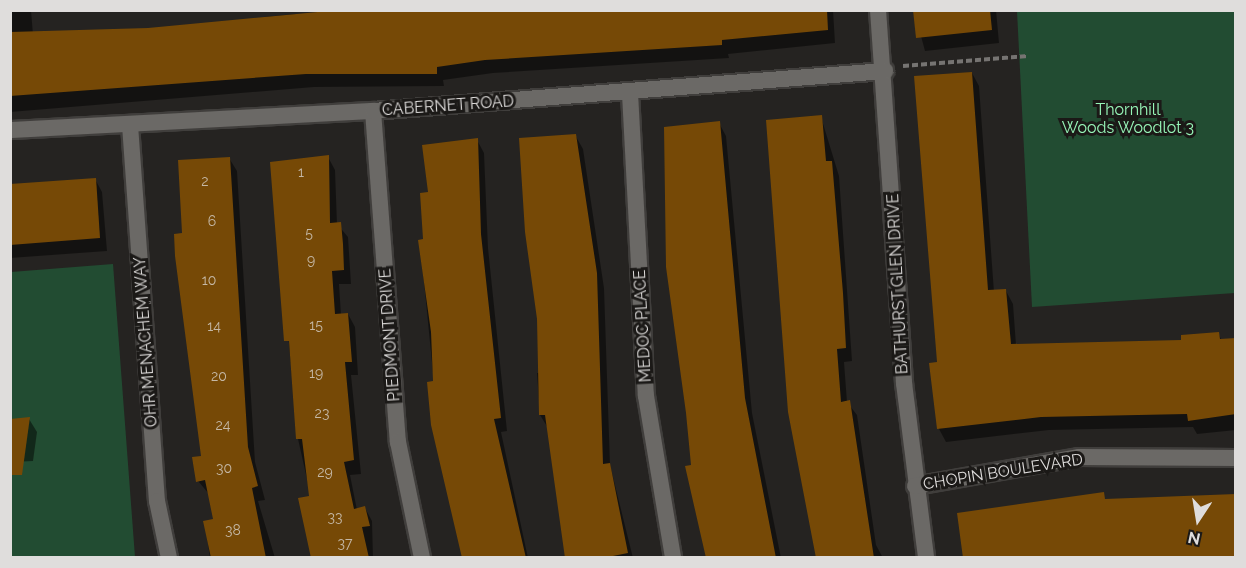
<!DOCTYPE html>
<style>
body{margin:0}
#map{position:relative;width:1246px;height:568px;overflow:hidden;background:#252321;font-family:Raleway,sans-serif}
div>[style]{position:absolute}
.green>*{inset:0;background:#224c32}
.shadow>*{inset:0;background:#0007}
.building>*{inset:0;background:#764906}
.path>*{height:4px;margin-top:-2px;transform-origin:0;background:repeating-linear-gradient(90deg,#767472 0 6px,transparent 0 9px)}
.roads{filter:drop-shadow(2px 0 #403e3c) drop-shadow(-2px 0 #403e3c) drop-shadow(0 2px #403e3c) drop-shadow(0 -2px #403e3c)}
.minor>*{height:16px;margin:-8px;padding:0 8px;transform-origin:8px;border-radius:8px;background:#6b6966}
span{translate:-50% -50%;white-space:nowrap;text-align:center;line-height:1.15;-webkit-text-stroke:6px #1b1917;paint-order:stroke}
.number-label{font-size:14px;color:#c5b8a6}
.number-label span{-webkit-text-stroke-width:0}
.street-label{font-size:16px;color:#dfdddc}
.park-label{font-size:16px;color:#97f6b8}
.frame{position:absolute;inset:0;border:12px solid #dfdddc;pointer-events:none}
.north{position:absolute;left:1168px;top:490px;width:60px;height:60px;-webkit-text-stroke:4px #1b1917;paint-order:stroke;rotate:192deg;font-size:16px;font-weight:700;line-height:24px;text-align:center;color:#dfdddc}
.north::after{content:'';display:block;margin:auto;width:21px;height:27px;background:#dfdddc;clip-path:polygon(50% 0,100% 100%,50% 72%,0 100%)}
</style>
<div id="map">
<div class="green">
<div style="clip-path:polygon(1017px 11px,1235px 11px,1235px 293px,1032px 307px)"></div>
<div style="clip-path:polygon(113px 264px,135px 557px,11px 558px,11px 272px)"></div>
</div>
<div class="shadow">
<div style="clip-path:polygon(10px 10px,31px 10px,33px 35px,264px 22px,264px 17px,295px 14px,298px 19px,340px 10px,833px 10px,835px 43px,728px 54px,729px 58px,493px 73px,443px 80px,444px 86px,314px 87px,10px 112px)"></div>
<div style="clip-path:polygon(914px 10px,996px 10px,999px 43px,925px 51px)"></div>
<div style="clip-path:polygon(972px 73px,979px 86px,994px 292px,1006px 291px,1013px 304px,1016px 345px,1183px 341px,1218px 333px,1222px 341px,1236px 340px,1236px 430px,1197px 434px,1193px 427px,1049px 430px,946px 442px,939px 429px,938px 363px)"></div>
<div style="clip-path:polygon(821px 117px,839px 176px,852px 361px,844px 362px,847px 402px,857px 415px,876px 545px,883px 558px,818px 558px)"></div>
<div style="clip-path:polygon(719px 123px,726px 136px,752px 413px,781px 558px,709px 558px,692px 466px)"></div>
<div style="clip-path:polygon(575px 135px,583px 149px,604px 288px,610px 465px,633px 558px,569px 558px,548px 428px,540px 415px,537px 373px,543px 373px)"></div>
<div style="clip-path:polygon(477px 140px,484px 153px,488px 248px,507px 431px,501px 432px,528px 558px,463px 558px,434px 383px,420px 241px,425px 241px,430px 194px)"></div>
<div style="clip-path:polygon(328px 157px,335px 170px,337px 224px,348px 237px,351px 284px,339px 284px,341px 315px,348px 314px,355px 327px,358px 375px,351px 375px,361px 474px,350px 475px,357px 510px,365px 508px,372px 521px,373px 558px,313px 558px,311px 497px,298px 439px,272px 163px)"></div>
<div style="clip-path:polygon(229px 158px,237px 171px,255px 462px,265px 500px,258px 501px,275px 558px,210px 558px,205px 522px,215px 520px,209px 494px,198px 481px,202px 457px,184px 235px)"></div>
<div style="clip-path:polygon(95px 179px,102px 192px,107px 251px,10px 258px,10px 185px)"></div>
<div style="clip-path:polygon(29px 419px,37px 432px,33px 461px,13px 462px)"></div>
</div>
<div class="building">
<div style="clip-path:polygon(339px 10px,827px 10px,828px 30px,722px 40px,722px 45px,485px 60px,437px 67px,437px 74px,306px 74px,10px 96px,10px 32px,148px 28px)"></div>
<div style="clip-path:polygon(913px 10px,990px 10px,992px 30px,916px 38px)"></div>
<div style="clip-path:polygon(972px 72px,988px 290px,1006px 289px,1011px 344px,1181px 340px,1181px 335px,1219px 332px,1220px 339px,1236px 338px,1236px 414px,1188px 421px,1187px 414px,1041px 417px,937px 429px,929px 363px,937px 362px,914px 76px)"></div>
<div style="clip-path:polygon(822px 115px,826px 161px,832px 161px,843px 293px,846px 348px,837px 349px,841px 402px,850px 400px,874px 558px,816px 558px,788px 412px,766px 120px)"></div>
<div style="clip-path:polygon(720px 121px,745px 398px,776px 558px,706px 558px,685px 466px,691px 465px,686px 413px,666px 267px,664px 127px)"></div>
<div style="clip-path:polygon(576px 134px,597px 273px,603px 464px,610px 463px,628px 553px,603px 558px,565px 558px,545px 415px,539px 415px,537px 319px,525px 232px,519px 138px)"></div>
<div style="clip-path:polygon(478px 138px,481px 234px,501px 418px,494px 419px,526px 558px,462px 558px,431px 425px,427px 382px,433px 381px,431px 332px,418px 240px,423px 239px,420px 193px,428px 192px,422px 145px)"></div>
<div style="clip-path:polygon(329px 155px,330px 223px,341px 222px,343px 244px,344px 270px,332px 271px,335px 314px,348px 313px,352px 362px,345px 362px,354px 460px,344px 462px,354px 509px,365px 506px,370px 526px,362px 527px,369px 558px,311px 558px,298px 498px,309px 496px,302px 439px,296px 439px,289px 341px,284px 341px,270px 162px)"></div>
<div style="clip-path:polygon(230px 157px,248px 447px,258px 486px,252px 488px,266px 558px,211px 558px,203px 521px,213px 519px,205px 480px,196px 482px,192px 457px,201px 456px,175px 256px,174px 234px,182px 233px,178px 160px)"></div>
<div style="clip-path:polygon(96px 178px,100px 238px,10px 245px,10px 184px)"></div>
<div style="clip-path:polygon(30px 417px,22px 475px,10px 475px,10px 419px)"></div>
<div style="clip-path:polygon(1104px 492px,1105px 499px,1236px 494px,1236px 558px,963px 558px,957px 513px)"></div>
</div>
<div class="path">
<div style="left:903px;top:66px;width:125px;rotate:-4.6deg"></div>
</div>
<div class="roads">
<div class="minor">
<div style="left:878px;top:10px;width:374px;rotate:86deg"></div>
<div style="left:904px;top:383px;width:176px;rotate:82.8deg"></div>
<div style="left:630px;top:93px;width:303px;rotate:87deg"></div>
<div style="left:646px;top:396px;width:164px;rotate:80.5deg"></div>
<div style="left:373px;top:111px;width:332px;rotate:85.7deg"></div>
<div style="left:398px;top:442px;width:118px;rotate:78.3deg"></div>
<div style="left:130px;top:125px;width:377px;rotate:85.9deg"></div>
<div style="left:157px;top:501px;width:58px;rotate:78.1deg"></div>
<div style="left:10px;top:130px;width:363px;rotate:-3deg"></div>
<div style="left:373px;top:111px;width:514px;rotate:-4.47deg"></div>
<div style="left:915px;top:486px;width:167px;rotate:-10deg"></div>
<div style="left:1079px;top:457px;width:157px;rotate:0.4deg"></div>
</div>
</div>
<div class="number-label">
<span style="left:301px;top:172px">1</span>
<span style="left:205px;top:181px">2</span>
<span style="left:212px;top:221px">6</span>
<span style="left:309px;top:233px">5</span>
<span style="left:311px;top:260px">9</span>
<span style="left:209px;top:280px">10</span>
<span style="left:316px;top:325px">15</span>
<span style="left:214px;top:326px">14</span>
<span style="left:316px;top:373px">19</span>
<span style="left:219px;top:376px">20</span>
<span style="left:322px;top:413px">23</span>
<span style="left:223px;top:425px">24</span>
<span style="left:224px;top:468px">30</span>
<span style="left:325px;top:472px">29</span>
<span style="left:335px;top:517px">33</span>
<span style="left:233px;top:530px">38</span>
<span style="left:345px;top:543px">37</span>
</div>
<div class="street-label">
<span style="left:448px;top:106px;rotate:-4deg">CABERNET ROAD</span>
<span style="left:898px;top:284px;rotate:-93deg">BATHURST GLEN DRIVE</span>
<span style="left:643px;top:326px;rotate:-93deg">MEDOC PLACE</span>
<span style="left:390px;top:335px;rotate:-94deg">PIEDMONT DRIVE</span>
<span style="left:146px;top:342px;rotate:-94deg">OHR MENACHEM WAY</span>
<span style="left:1003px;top:472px;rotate:-9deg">CHOPIN BOULEVARD</span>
</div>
<div class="park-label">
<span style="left:1128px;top:119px">Thornhill<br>Woods Woodlot 3</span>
</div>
<div class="frame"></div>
<div class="north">N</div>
</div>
